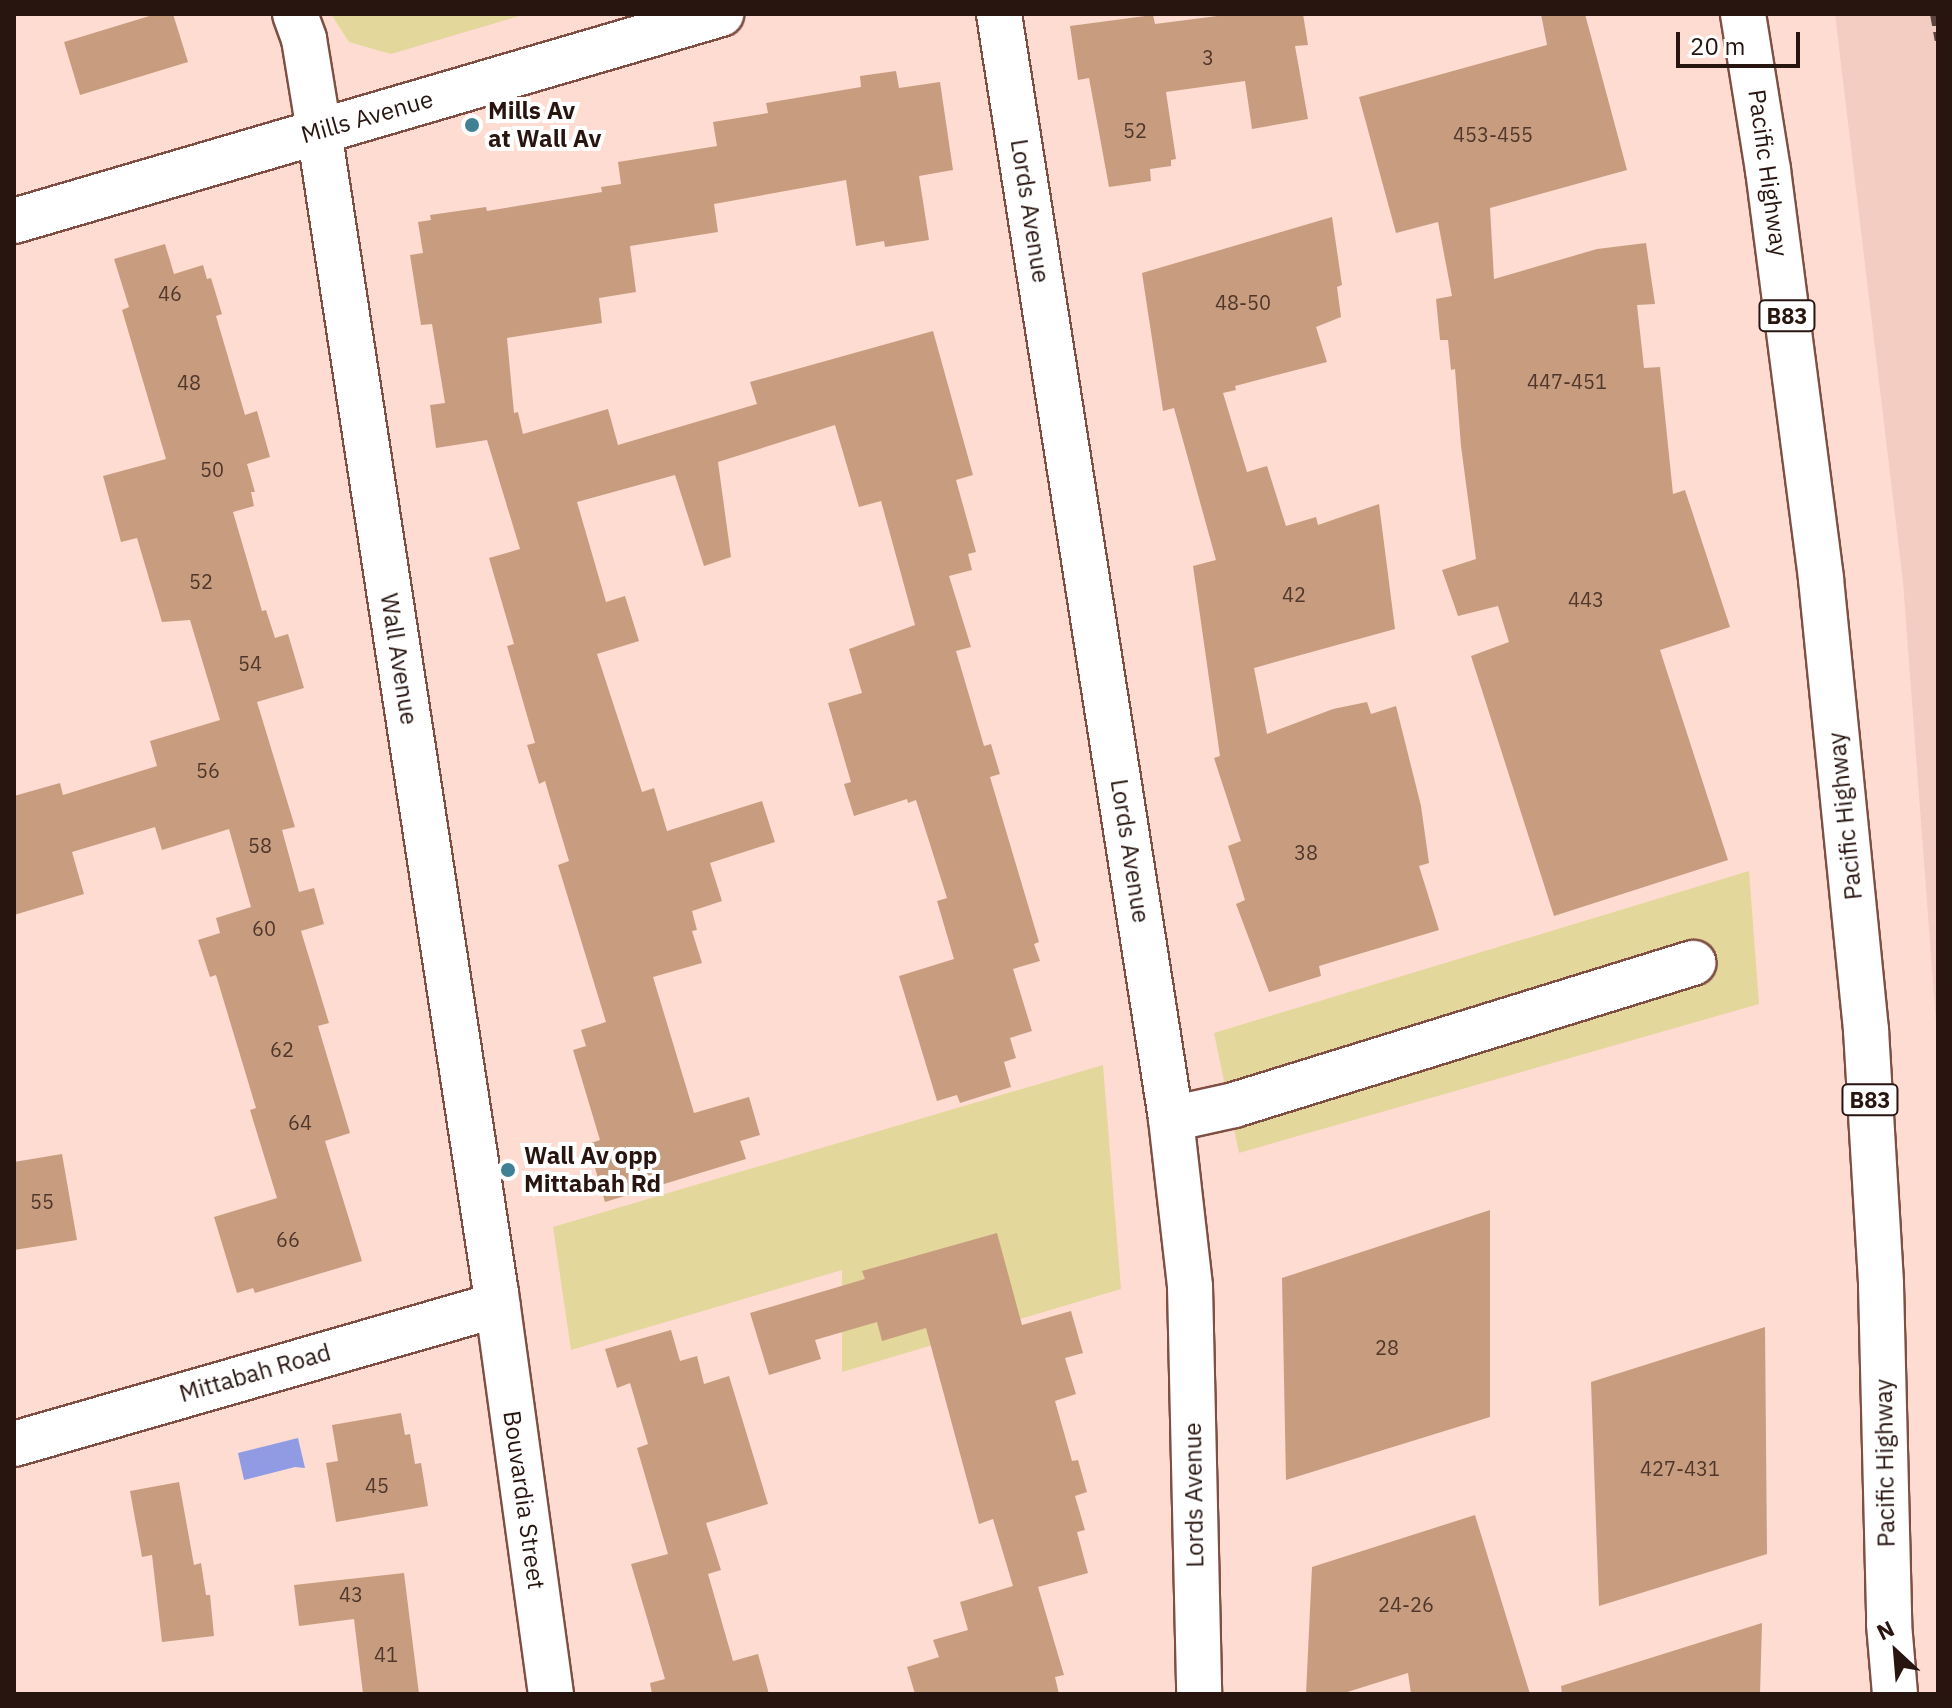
<!DOCTYPE html>
<style>
body{margin:0}
#map{position:relative;width:1952px;height:1708px;overflow:hidden;background:#fedcd2;font-family:"IBM Plex Sans",sans-serif}
div>[style]{position:absolute}
.built>*{inset:0;background:#f3cdc2}
.green>*{inset:0;background:#e4d79c}
.water>*{inset:0;background:#909be3}
.building>*{inset:0;background:#c89d7f}
.roads{filter:drop-shadow(2px 0 #7e4f42) drop-shadow(-2px 0 #7e4f42) drop-shadow(0 2px #7e4f42) drop-shadow(0 -2px #7e4f42)}
.minor>*{height:44px;margin:-22px;padding:0 22px;transform-origin:22px;border-radius:22px;background:#fff}
.major>*{height:44px;margin:-22px;padding:0 22px;transform-origin:22px;border-radius:22px;background:#fff}
.rail>*{height:6px;margin-top:-3px;transform-origin:0;background:repeating-linear-gradient(90deg,#5c463f 0 12px,transparent 0 18px)}
.dots>*{width:22px;height:22px;translate:-50% -50%;box-sizing:border-box;border:4px solid #fff;border-radius:50%}
span{translate:-50% -50%;white-space:nowrap;text-align:center;line-height:1.15;-webkit-text-stroke:8px #fff;paint-order:stroke}
.number-label{font-size:20px;color:#50372c}
.number-label span{-webkit-text-stroke-width:0}
.shield-label span{padding:2px 6px;background:#fff;border:2px solid;border-radius:6px;-webkit-text-stroke-width:0}
.shield-label{font-size:22px;color:#281510;font-weight:700}
.poi-label{font-size:24px;color:#281510;font-weight:700}
.left{translate:0 -50%;text-align:left}
.street-label{font-size:24px;color:#281510}
.frame{position:absolute;inset:0;border:16px solid #281510;pointer-events:none}
.north{position:absolute;left:1856px;top:1612px;width:80px;height:80px;-webkit-text-stroke:6px #fff;paint-order:stroke;rotate:334deg;font-size:22px;font-weight:700;line-height:32px;text-align:center;color:#281510}
.north::after{content:'';display:block;margin:auto;width:28px;height:36px;background:#281510;clip-path:polygon(50% 0,100% 100%,50% 72%,0 100%)}
.scale{position:absolute;left:1676px;top:32px;width:124px;height:36px;box-sizing:border-box;border:4px solid #281510;border-top:0;padding-left:10px;font-size:24px;line-height:28px;white-space:nowrap;color:#281510;-webkit-text-stroke:6px #fff;paint-order:stroke}
</style>
<div id="map">
<div class="built">
<div style="clip-path:polygon(1835px 14px,1938px 14px,1938px 1049px,1903px 582px)"></div>
</div>
<div class="green">
<div style="clip-path:polygon(331px 14px,526px 14px,391px 54px,349px 42px)"></div>
<div style="clip-path:polygon(1749px 871px,1759px 1004px,1239px 1153px,1214px 1033px)"></div>
<div style="clip-path:polygon(1103px 1065px,1121px 1289px,842px 1372px,842px 1270px,571px 1350px,553px 1227px)"></div>
</div>
<div class="water">
<div style="clip-path:polygon(298px 1438px,305px 1468px,295px 1467px,244px 1480px,238px 1453px)"></div>
</div>
<div class="building">
<div style="clip-path:polygon(156px 14px,173px 14px,188px 62px,80px 95px,64px 42px)"></div>
<div style="clip-path:polygon(1233px 14px,1303px 14px,1308px 45px,1295px 46px,1308px 119px,1252px 129px,1245px 81px,1166px 92px,1176px 159px,1171px 160px,1171px 166px,1150px 169px,1151px 181px,1109px 187px,1089px 78px,1078px 80px,1070px 26px,1153px 15px,1155px 24px)"></div>
<div style="clip-path:polygon(1541px 14px,1585px 14px,1627px 170px,1490px 208px,1494px 279px,1597px 249px,1646px 243px,1655px 304px,1637px 305px,1644px 368px,1660px 367px,1673px 494px,1685px 490px,1730px 627px,1660px 650px,1728px 860px,1554px 916px,1471px 656px,1509px 642px,1498px 606px,1458px 616px,1442px 570px,1476px 559px,1461px 446px,1455px 369px,1451px 370px,1448px 340px,1440px 340px,1436px 299px,1452px 296px,1438px 222px,1396px 233px,1359px 97px,1547px 45px)"></div>
<div style="clip-path:polygon(896px 71px,899px 88px,940px 82px,953px 170px,919px 176px,929px 240px,885px 247px,884px 241px,856px 246px,846px 180px,714px 204px,718px 232px,630px 246px,636px 292px,599px 298px,602px 323px,507px 338px,514px 413px,518px 412px,523px 434px,608px 409px,618px 445px,757px 404px,750px 382px,933px 331px,973px 475px,956px 480px,976px 552px,968px 554px,972px 570px,949px 576px,971px 647px,956px 651px,984px 746px,991px 744px,1000px 774px,990px 777px,1039px 942px,1034px 944px,1040px 961px,1013px 969px,1032px 1031px,1010px 1038px,1016px 1058px,1004px 1062px,1011px 1087px,960px 1103px,957px 1095px,937px 1101px,899px 976px,954px 959px,937px 901px,947px 898px,916px 800px,908px 803px,907px 799px,854px 816px,844px 784px,851px 782px,828px 703px,862px 693px,849px 649px,915px 625px,881px 501px,859px 507px,835px 425px,718px 462px,731px 557px,704px 566px,675px 475px,577px 502px,606px 602px,625px 596px,639px 641px,597px 654px,642px 792px,654px 788px,667px 831px,762px 801px,775px 842px,710px 863px,722px 901px,692px 911px,697px 930px,692px 931px,702px 963px,653px 977px,694px 1113px,749px 1097px,760px 1135px,740px 1141px,746px 1159px,605px 1202px,588px 1144px,600px 1140px,573px 1050px,586px 1046px,581px 1030px,606px 1022px,558px 865px,569px 861px,545px 781px,539px 784px,527px 745px,535px 743px,507px 646px,514px 644px,489px 558px,520px 549px,487px 440px,436px 448px,430px 405px,445px 403px,432px 324px,421px 325px,410px 255px,423px 253px,418px 222px,431px 220px,430px 215px,486px 207px,487px 211px,602px 192px,601px 187px,621px 184px,618px 162px,717px 146px,713px 122px,768px 113px,766px 103px,861px 87px,860px 76px)"></div>
<div style="clip-path:polygon(1332px 217px,1342px 285px,1337px 287px,1341px 317px,1316px 327px,1327px 362px,1235px 386px,1236px 390px,1223px 393px,1247px 472px,1267px 466px,1286px 526px,1316px 517px,1318px 525px,1379px 504px,1395px 629px,1254px 668px,1267px 734px,1333px 709px,1367px 702px,1371px 714px,1396px 706px,1421px 806px,1429px 863px,1419px 866px,1439px 930px,1319px 966px,1321px 976px,1269px 992px,1236px 904px,1245px 900px,1228px 846px,1241px 841px,1214px 758px,1220px 756px,1193px 566px,1216px 560px,1174px 408px,1163px 411px,1142px 273px)"></div>
<div style="clip-path:polygon(165px 244px,174px 274px,203px 265px,207px 279px,211px 278px,222px 314px,216px 316px,245px 415px,257px 411px,270px 457px,247px 464px,255px 492px,251px 492px,254px 506px,233px 512px,262px 611px,266px 610px,275px 638px,288px 634px,304px 688px,257px 702px,295px 827px,282px 830px,299px 892px,314px 888px,324px 924px,301px 931px,329px 1023px,318px 1026px,350px 1133px,325px 1141px,362px 1261px,255px 1293px,253px 1288px,237px 1293px,214px 1217px,277px 1198px,250px 1110px,256px 1108px,216px 975px,210px 977px,198px 940px,220px 933px,216px 918px,251px 907px,229px 829px,162px 850px,155px 827px,72px 852px,84px 894px,14px 915px,14px 796px,60px 783px,63px 795px,157px 766px,150px 741px,220px 720px,190px 620px,162px 622px,137px 538px,121px 542px,103px 476px,166px 459px,122px 310px,129px 307px,114px 259px)"></div>
<div style="clip-path:polygon(62px 1154px,77px 1240px,14px 1250px,14px 1162px)"></div>
<div style="clip-path:polygon(1490px 1210px,1490px 1417px,1286px 1480px,1282px 1278px)"></div>
<div style="clip-path:polygon(997px 1233px,1022px 1325px,1071px 1311px,1083px 1353px,1065px 1358px,1076px 1394px,1055px 1401px,1072px 1461px,1078px 1460px,1087px 1492px,1075px 1496px,1085px 1530px,1077px 1532px,1088px 1573px,1038px 1587px,1064px 1675px,1055px 1677px,1059px 1694px,915px 1694px,907px 1667px,939px 1657px,933px 1640px,968px 1630px,960px 1602px,1013px 1586px,993px 1519px,979px 1524px,926px 1328px,882px 1341px,877px 1322px,815px 1340px,821px 1359px,769px 1375px,750px 1313px,865px 1279px,862px 1271px)"></div>
<div style="clip-path:polygon(1765px 1327px,1767px 1554px,1599px 1606px,1591px 1382px)"></div>
<div style="clip-path:polygon(671px 1330px,680px 1361px,697px 1356px,704px 1384px,729px 1376px,768px 1504px,706px 1523px,721px 1570px,708px 1574px,733px 1661px,758px 1654px,769px 1694px,652px 1694px,650px 1683px,665px 1679px,631px 1564px,668px 1554px,637px 1448px,648px 1444px,630px 1383px,617px 1388px,605px 1349px)"></div>
<div style="clip-path:polygon(401px 1413px,405px 1435px,410px 1434px,415px 1464px,421px 1463px,428px 1506px,336px 1522px,326px 1463px,338px 1461px,332px 1425px)"></div>
<div style="clip-path:polygon(179px 1482px,194px 1565px,201px 1563px,206px 1595px,210px 1595px,214px 1636px,162px 1642px,152px 1555px,142px 1557px,130px 1491px)"></div>
<div style="clip-path:polygon(1475px 1515px,1530px 1694px,1411px 1694px,1408px 1673px,1341px 1694px,1306px 1694px,1312px 1567px)"></div>
<div style="clip-path:polygon(404px 1573px,419px 1694px,363px 1694px,354px 1619px,299px 1626px,294px 1585px)"></div>
<div style="clip-path:polygon(1762px 1623px,1760px 1694px,1562px 1694px,1561px 1686px)"></div>
</div>
<div class="roads">
<div class="minor">
<div style="left:295px;top:14px;width:27px;rotate:70deg"></div>
<div style="left:304px;top:39px;width:93px;rotate:80.7deg"></div>
<div style="left:319px;top:131px;width:1175px;rotate:81.34deg"></div>
<div style="left:496px;top:1293px;width:405px;rotate:82.2deg"></div>
<div style="left:999px;top:14px;width:1118px;rotate:81.15deg"></div>
<div style="left:1171px;top:1119px;width:169px;rotate:83.5deg"></div>
<div style="left:1190px;top:1287px;width:407px;rotate:88.7deg"></div>
<div style="left:14px;top:221px;width:737px;rotate:-16.32deg"></div>
<div style="left:1171px;top:1119px;width:65px;rotate:-12.5deg"></div>
<div style="left:1234px;top:1105px;width:481px;rotate:-17.2deg"></div>
<div style="left:14px;top:1444px;width:503px;rotate:-16.06deg"></div>
</div>
<div class="major">
<div style="left:1743px;top:14px;width:158px;rotate:80.9deg"></div>
<div style="left:1768px;top:170px;width:412px;rotate:82.6deg"></div>
<div style="left:1821px;top:579px;width:453px;rotate:84.3deg"></div>
<div style="left:1866px;top:1030px;width:255px;rotate:86.6deg"></div>
<div style="left:1881px;top:1285px;width:339px;rotate:88.6deg"></div>
<div style="left:1889px;top:1624px;width:70px;rotate:85.1deg"></div>
</div>
</div>
<div class="rail">
<div style="left:1933px;top:14px;width:27px;rotate:80deg"></div>
</div>
<div class="dots">
<div style="left:472px;top:125px;background:#408293"></div>
<div style="left:508px;top:1170px;background:#408293"></div>
</div>
<div class="number-label">
<span style="left:1208px;top:57px">3</span>
<span style="left:1135px;top:130px">52</span>
<span style="left:1493px;top:134px">453-455</span>
<span style="left:170px;top:293px">46</span>
<span style="left:1243px;top:302px">48-50</span>
<span style="left:1567px;top:381px">447-451</span>
<span style="left:189px;top:382px">48</span>
<span style="left:212px;top:469px">50</span>
<span style="left:201px;top:581px">52</span>
<span style="left:1294px;top:594px">42</span>
<span style="left:1586px;top:599px">443</span>
<span style="left:250px;top:663px">54</span>
<span style="left:208px;top:770px">56</span>
<span style="left:260px;top:845px">58</span>
<span style="left:1306px;top:852px">38</span>
<span style="left:264px;top:928px">60</span>
<span style="left:282px;top:1049px">62</span>
<span style="left:300px;top:1122px">64</span>
<span style="left:42px;top:1201px">55</span>
<span style="left:288px;top:1239px">66</span>
<span style="left:1387px;top:1347px">28</span>
<span style="left:1680px;top:1468px">427-431</span>
<span style="left:377px;top:1485px">45</span>
<span style="left:351px;top:1594px">43</span>
<span style="left:1406px;top:1604px">24-26</span>
<span style="left:386px;top:1654px">41</span>
</div>
<div class="shield-label">
<span style="left:1787px;top:316px">B83</span>
<span style="left:1870px;top:1100px">B83</span>
</div>
<div class="poi-label">
<span class="left" style="left:488px;top:125px">Mills Av<br>at Wall Av</span>
<span class="left" style="left:524px;top:1170px">Wall Av opp<br>Mittabah Rd</span>
</div>
<div class="street-label">
<span style="left:367px;top:117px;rotate:-16deg">Mills Avenue</span>
<span style="left:1768px;top:173px;rotate:82deg">Pacific Highway</span>
<span style="left:1030px;top:211px;rotate:81deg">Lords Avenue</span>
<span style="left:399px;top:659px;rotate:81deg">Wall Avenue</span>
<span style="left:1845px;top:816px;rotate:-96deg">Pacific Highway</span>
<span style="left:1130px;top:851px;rotate:81deg">Lords Avenue</span>
<span style="left:255px;top:1373px;rotate:-16deg">Mittabah Road</span>
<span style="left:1885px;top:1463px;rotate:-91deg">Pacific Highway</span>
<span style="left:1194px;top:1495px;rotate:-91deg">Lords Avenue</span>
<span style="left:524px;top:1500px;rotate:82deg">Bouvardia Street</span>
</div>
<div class="frame"></div>
<div class="north">N</div>
<div class="scale">20 m</div>
</div>
